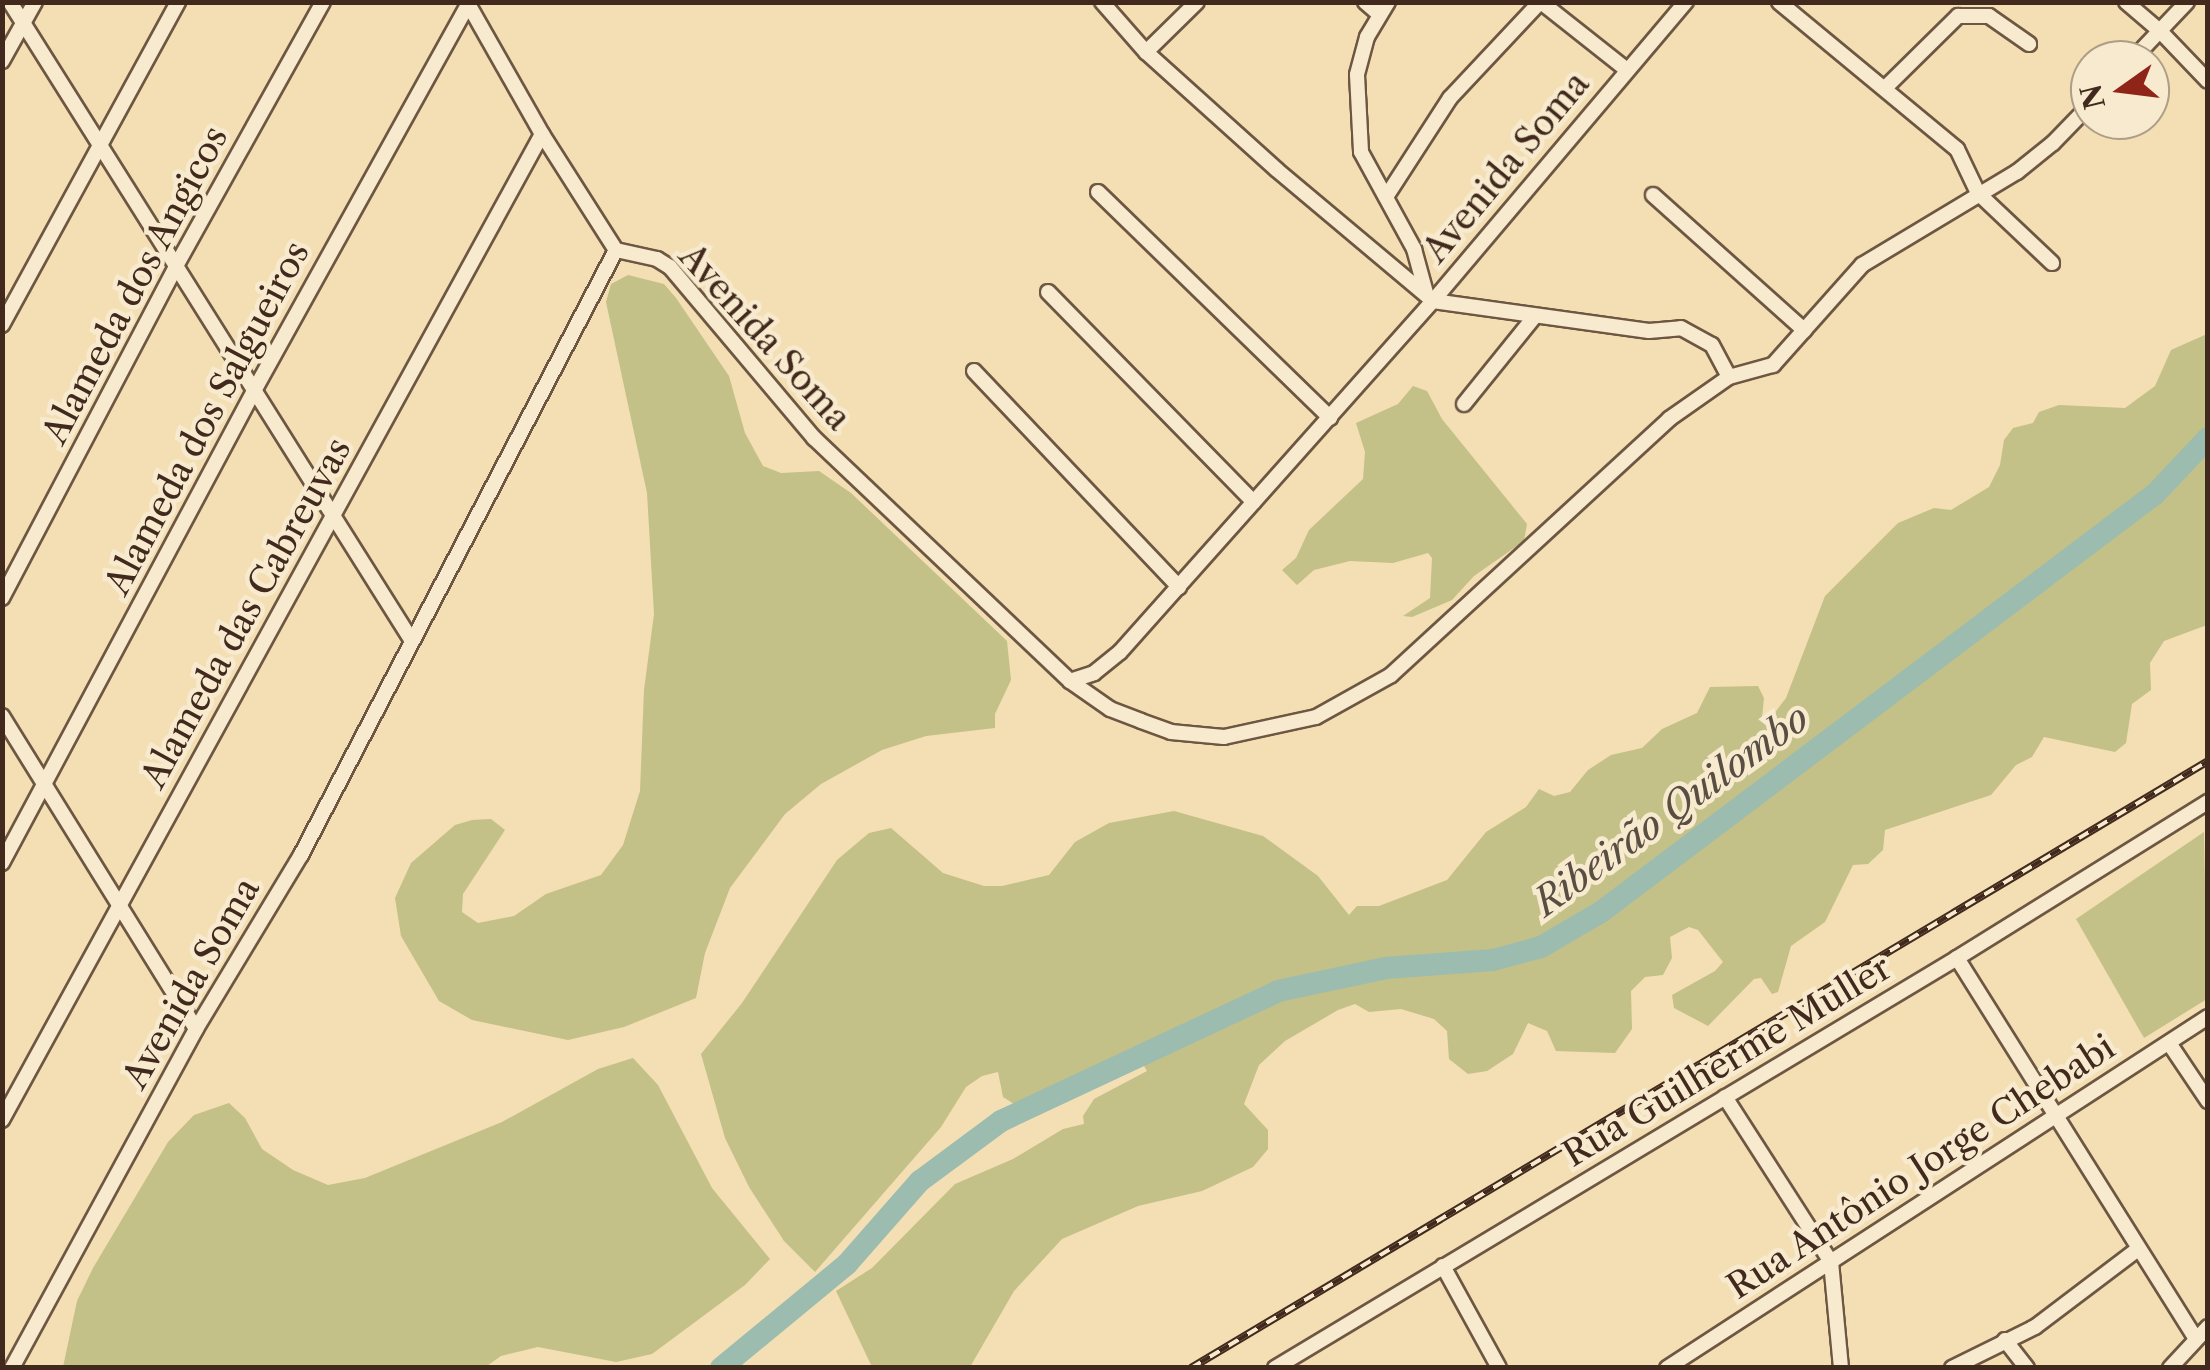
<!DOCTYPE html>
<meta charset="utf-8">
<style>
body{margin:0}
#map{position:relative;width:2210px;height:1370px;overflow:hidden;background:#f3dfb3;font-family:"Libre Caslon Text",serif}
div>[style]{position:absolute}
.green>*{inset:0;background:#c3c088}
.river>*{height:22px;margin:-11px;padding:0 11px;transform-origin:11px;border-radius:11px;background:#9bbcaf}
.roads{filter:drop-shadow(2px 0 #6e5742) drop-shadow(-2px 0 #6e5742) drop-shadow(0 2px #6e5742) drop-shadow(0 -2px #6e5742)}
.minor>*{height:14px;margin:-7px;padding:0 7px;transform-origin:7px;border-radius:7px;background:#f7eace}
.rail>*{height:8px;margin-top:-4px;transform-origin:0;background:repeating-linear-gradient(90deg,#f7eace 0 11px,#412a1d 0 22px);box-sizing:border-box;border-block:2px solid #412a1d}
span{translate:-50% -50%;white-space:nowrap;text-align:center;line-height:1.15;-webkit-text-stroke:9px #f7eace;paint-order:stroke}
.street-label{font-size:35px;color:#412a1d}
.water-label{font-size:38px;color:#584e42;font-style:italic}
.frame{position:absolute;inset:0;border:5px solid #412a1d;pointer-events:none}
.north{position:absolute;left:2070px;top:40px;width:100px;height:100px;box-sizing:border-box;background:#f7eace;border:2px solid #ae9d87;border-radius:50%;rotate:256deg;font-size:28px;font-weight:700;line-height:40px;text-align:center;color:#412a1d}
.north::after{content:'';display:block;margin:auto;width:35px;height:45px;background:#8f2418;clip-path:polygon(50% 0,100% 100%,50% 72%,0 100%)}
</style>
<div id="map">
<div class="green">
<div style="clip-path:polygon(628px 275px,664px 284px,676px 298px,729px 376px,745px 433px,763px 466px,781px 473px,819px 471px,851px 493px,1007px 641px,1011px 680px,995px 714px,995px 728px,926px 736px,882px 750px,821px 784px,785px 814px,730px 888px,705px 953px,696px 998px,624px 1027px,568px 1040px,472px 1020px,439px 1001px,401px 936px,395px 898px,411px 863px,455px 825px,472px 820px,491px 819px,505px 830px,463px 894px,462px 912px,478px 923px,514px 916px,546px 894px,601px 875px,623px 845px,640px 791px,644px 690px,654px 614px,647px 493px,606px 302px,611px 284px)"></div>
<div style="clip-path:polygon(2207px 334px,2207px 625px,2164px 641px,2150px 663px,2151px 690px,2132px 704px,2126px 743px,2115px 752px,2044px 737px,2032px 757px,2016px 765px,1991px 795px,1885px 830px,1883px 850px,1868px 864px,1853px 865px,1825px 922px,1791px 946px,1778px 992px,1772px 994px,1761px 978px,1754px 979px,1708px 1026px,1674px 1008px,1672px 995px,1715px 971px,1723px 962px,1698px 930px,1689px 927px,1670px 937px,1672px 958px,1663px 975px,1645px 977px,1631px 991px,1632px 1029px,1615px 1053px,1556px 1051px,1547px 1031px,1528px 1023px,1513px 1054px,1487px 1071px,1468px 1074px,1449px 1059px,1447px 1031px,1434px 1019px,1401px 1009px,1369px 1012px,1355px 1004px,1338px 1010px,1285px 1041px,1259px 1065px,1244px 1104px,1268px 1130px,1268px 1149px,1253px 1167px,1202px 1191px,1138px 1206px,1062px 1239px,1014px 1291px,970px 1367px,872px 1367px,836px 1291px,872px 1268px,955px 1184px,1013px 1159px,1063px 1129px,1084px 1124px,1083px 1116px,1094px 1099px,1147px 1071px,1136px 1052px,1114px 1056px,1025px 1111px,1003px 1097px,998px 1072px,982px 1076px,966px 1087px,941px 1127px,815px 1272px,784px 1241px,749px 1187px,725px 1138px,701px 1054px,742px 1003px,837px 860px,869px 833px,891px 828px,943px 873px,984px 886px,1002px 886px,1049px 875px,1075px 842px,1109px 823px,1174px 811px,1263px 836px,1318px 876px,1349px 915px,1357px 906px,1379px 906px,1447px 880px,1486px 832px,1526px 807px,1539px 789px,1554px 796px,1570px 792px,1588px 770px,1611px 755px,1642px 748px,1662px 729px,1697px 713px,1710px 687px,1758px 686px,1764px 698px,1762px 718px,1770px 719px,1786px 698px,1825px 596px,1898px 523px,1934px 508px,1951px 510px,1989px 487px,2000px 465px,2004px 440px,2013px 428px,2033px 423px,2039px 412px,2059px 405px,2125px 408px,2155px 386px,2171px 350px)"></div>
<div style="clip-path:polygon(1413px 386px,1427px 391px,1442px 419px,1527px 524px,1524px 541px,1474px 576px,1452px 600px,1412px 617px,1403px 616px,1430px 598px,1432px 558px,1428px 553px,1393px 563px,1350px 561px,1314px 570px,1297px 585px,1282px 570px,1296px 558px,1309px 530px,1363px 479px,1365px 452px,1356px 423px,1398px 404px)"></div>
<div style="clip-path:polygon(2204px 832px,2207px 999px,2144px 1038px,2076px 919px)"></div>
<div style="clip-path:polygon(633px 1058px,658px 1085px,712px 1188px,770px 1259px,745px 1285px,652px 1354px,616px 1362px,538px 1347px,501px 1356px,484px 1368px,63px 1367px,77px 1301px,93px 1268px,168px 1142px,194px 1115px,229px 1103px,245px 1118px,262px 1149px,293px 1170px,328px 1185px,365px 1178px,502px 1122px,598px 1069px)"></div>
</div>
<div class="river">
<div style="left:721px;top:1368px;width:163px;rotate:-39.5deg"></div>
<div style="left:847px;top:1264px;width:111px;rotate:-48.7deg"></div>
<div style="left:920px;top:1181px;width:101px;rotate:-36.5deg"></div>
<div style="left:1001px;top:1121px;width:306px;rotate:-25.1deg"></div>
<div style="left:1278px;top:991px;width:110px;rotate:-12deg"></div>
<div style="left:1386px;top:968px;width:107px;rotate:-4.3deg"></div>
<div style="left:1493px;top:960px;width:50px;rotate:-15.2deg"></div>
<div style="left:1541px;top:947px;width:69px;rotate:-30.3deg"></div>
<div style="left:1601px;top:912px;width:694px;rotate:-37.04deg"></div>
<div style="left:2155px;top:494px;width:77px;rotate:-46.6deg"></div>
</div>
<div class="roads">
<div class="minor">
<div style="left:10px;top:2px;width:755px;rotate:57.83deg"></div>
<div style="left:467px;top:2px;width:152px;rotate:60.4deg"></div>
<div style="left:542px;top:134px;width:138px;rotate:57.5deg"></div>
<div style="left:1102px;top:2px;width:67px;rotate:48.7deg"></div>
<div style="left:1146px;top:52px;width:176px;rotate:42deg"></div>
<div style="left:1277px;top:170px;width:204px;rotate:40deg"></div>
<div style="left:1433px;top:301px;width:218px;rotate:7.9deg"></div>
<div style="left:1649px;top:331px;width:32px;rotate:-5deg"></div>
<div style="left:1681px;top:328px;width:35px;rotate:29deg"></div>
<div style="left:1712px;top:345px;width:36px;rotate:62deg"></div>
<div style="left:1365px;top:2px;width:18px;rotate:41deg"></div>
<div style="left:1388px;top:2px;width:41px;rotate:121deg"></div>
<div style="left:1367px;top:37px;width:39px;rotate:105deg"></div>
<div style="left:1357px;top:75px;width:77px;rotate:87deg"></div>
<div style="left:1361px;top:152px;width:111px;rotate:61.3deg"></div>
<div style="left:1414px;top:249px;width:46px;rotate:74.7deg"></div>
<div style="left:1541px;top:2px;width:110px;rotate:38.3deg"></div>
<div style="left:1779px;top:2px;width:231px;rotate:39.6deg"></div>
<div style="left:1957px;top:149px;width:49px;rotate:64.5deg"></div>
<div style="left:1978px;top:193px;width:102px;rotate:43.4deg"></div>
<div style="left:2126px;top:2px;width:45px;rotate:40.5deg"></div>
<div style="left:2160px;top:31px;width:69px;rotate:46.2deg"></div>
<div style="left:1146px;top:52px;width:71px;rotate:-44.4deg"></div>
<div style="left:2132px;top:60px;width:80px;rotate:-46.5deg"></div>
<div style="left:2px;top:61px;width:68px;rotate:-60.8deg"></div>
<div style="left:1885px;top:88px;width:103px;rotate:-44.6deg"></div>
<div style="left:1958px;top:16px;width:31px"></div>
<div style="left:1989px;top:16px;width:49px;rotate:35deg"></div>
<div style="left:1098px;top:192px;width:324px;rotate:44.2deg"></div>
<div style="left:1653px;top:195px;width:203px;rotate:41.8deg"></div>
<div style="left:1386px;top:197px;width:118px;rotate:-57.1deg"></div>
<div style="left:1450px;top:98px;width:132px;rotate:-46.8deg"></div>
<div style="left:616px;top:250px;width:42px;rotate:12.4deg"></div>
<div style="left:657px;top:259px;width:15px;rotate:32deg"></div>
<div style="left:670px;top:267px;width:224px;rotate:49.9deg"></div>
<div style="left:814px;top:438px;width:353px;rotate:43.5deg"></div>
<div style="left:1070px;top:681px;width:49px;rotate:35deg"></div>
<div style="left:1110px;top:709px;width:33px;rotate:21deg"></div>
<div style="left:1141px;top:721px;width:32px;rotate:20deg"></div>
<div style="left:1171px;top:732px;width:53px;rotate:5.4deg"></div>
<div style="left:1224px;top:737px;width:94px;rotate:-12.3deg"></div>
<div style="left:1316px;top:717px;width:86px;rotate:-29.2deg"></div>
<div style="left:1391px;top:675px;width:378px;rotate:-42.6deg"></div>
<div style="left:1669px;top:419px;width:73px;rotate:-35deg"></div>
<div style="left:1729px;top:377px;width:46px;rotate:-15.3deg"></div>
<div style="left:1773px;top:365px;width:134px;rotate:-48.3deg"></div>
<div style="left:1862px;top:265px;width:181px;rotate:-31deg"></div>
<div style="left:2017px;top:172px;width:46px;rotate:-38.9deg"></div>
<div style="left:2053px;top:143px;width:53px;rotate:-45.8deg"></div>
<div style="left:1048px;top:292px;width:294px;rotate:45.6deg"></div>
<div style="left:2px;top:325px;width:368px;rotate:-61.4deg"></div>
<div style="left:974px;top:371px;width:298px;rotate:46.5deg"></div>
<div style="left:1464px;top:404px;width:113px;rotate:-51.1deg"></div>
<div style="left:2px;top:598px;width:375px;rotate:-62.3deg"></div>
<div style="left:176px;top:266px;width:302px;rotate:-60.9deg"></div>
<div style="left:1070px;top:681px;width:25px;rotate:-18deg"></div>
<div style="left:1094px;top:673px;width:33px;rotate:-39deg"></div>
<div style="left:1120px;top:652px;width:470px;rotate:-48.3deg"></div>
<div style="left:1433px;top:301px;width:392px;rotate:-49.8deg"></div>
<div style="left:2px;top:716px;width:368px;rotate:58.2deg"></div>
<div style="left:2px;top:863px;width:537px;rotate:-61.91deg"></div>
<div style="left:255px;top:389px;width:440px;rotate:-61deg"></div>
<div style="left:1957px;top:958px;width:448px;rotate:57.9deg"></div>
<div style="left:2169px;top:1043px;width:70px;rotate:56.1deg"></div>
<div style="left:1725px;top:1097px;width:196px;rotate:57.3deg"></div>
<div style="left:1831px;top:1262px;width:106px;rotate:84.6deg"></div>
<div style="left:2px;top:1120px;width:1124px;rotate:-61.29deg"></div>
<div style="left:1443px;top:1266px;width:116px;rotate:61.2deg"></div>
<div style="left:2005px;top:1340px;width:36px;rotate:52deg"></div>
<div style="left:12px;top:1368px;width:386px;rotate:-61.5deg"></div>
<div style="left:196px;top:1029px;width:203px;rotate:-58.9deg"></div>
<div style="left:301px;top:855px;width:682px;rotate:-62.5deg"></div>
<div style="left:1275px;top:1368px;width:796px;rotate:-31.01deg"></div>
<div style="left:1957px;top:958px;width:296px;rotate:-31.9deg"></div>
<div style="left:1667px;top:1368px;width:645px;rotate:-32.98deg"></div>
<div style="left:1952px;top:1368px;width:93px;rotate:-26.3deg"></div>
<div style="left:2035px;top:1327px;width:129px;rotate:-37.1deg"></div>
<div style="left:2170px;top:1368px;width:56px;rotate:-47.2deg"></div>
</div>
</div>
<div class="rail">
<div style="left:1191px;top:1368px;width:1184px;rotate:-30.83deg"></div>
</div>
<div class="street-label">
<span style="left:1506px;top:167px;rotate:-50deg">Avenida Soma</span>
<span style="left:135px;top:285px;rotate:-62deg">Alameda dos Angicos</span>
<span style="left:765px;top:337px;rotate:48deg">Avenida Soma</span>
<span style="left:207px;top:418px;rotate:-62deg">Alameda dos Salgueiros</span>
<span style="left:246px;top:613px;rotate:-61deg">Alameda das Cabreuvas</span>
<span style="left:191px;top:983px;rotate:-60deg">Avenida Soma</span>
<span style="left:1727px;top:1061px;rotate:-31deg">Rua Guilherme Muller</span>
<span style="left:1921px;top:1167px;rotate:-33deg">Rua Antônio Jorge Chebabi</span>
</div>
<div class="water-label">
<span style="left:1671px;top:810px;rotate:-36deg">Ribeirão Quilombo</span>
</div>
<div class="frame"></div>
<div class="north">N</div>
</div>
